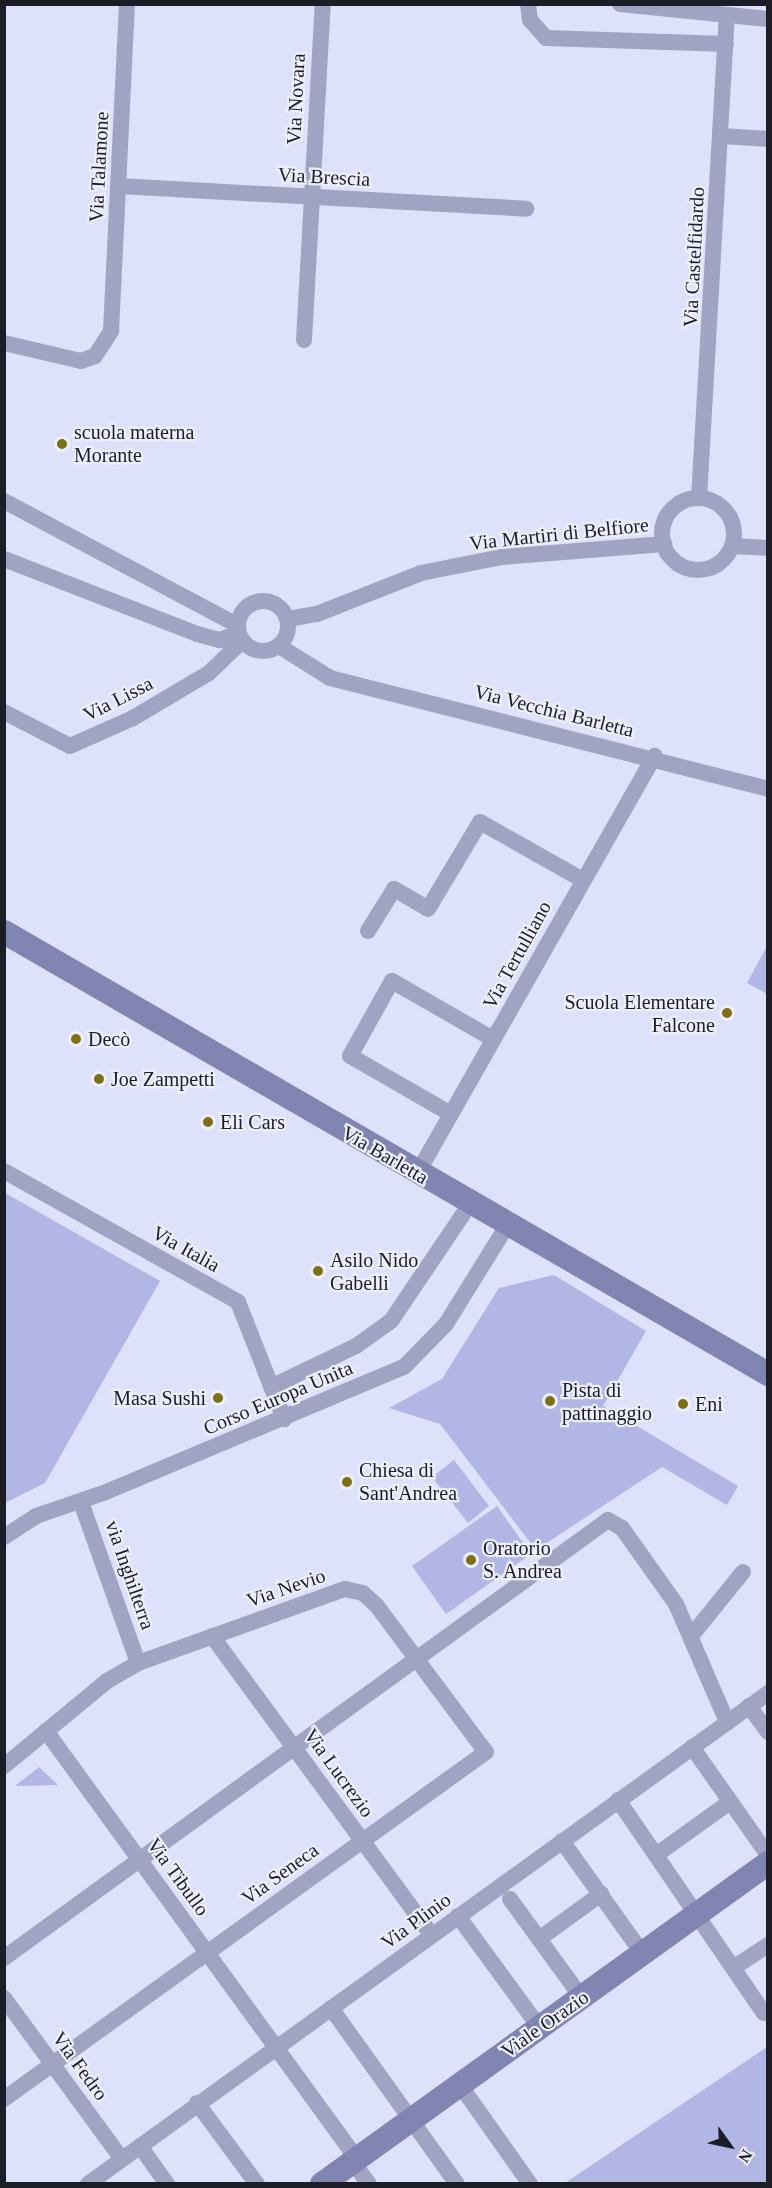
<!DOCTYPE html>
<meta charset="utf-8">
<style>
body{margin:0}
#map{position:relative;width:772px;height:2188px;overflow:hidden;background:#dee1fa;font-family:Georgia,serif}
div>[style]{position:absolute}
.green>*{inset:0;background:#b1b6e4}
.street>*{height:16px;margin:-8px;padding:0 8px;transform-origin:8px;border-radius:8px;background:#a0a4c2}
.street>.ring{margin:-8px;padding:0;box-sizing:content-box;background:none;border:16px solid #a0a4c2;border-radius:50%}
.secondary>*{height:24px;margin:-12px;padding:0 12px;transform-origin:12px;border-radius:12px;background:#8085b1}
.dots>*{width:16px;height:16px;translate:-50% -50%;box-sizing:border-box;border:3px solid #edeffe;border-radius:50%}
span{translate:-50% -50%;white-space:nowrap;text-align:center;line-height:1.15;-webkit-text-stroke:4.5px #edeffe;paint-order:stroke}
.street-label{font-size:20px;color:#1c1d26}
.poi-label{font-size:20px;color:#1c1d26}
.left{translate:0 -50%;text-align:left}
.right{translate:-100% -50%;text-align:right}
.frame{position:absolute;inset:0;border:6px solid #1c1d26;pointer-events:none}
.north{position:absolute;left:700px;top:2116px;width:60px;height:60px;-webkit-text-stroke:4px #edeffe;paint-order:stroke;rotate:123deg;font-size:16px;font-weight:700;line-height:24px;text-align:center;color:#1c1d26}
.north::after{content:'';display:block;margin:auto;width:21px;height:27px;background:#1c1d26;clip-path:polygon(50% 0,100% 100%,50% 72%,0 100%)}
</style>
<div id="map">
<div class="green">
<div style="clip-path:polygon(767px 946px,767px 994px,747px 983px)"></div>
<div style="clip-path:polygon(5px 1193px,160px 1281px,45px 1483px,5px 1503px)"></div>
<div style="clip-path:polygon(554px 1275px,646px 1331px,603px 1406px,738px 1486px,727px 1505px,662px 1467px,536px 1550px,440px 1424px,389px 1408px,442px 1379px,499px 1288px)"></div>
<div style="clip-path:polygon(454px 1460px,489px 1506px,468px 1523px,432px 1477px)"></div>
<div style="clip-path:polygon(497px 1506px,531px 1554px,446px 1614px,412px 1566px)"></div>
<div style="clip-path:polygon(39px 1767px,58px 1785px,15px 1786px)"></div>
<div style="clip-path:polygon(767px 2047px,767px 2183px,565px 2183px)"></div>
</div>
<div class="street">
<div style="left:528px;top:4px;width:16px;rotate:83deg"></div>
<div style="left:530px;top:20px;width:24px;rotate:48deg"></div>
<div style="left:546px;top:38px;width:180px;rotate:1.9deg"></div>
<div style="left:620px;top:4px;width:149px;rotate:5.8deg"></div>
<div style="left:722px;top:136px;width:46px;rotate:3.7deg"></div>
<div style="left:119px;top:186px;width:408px;rotate:3.2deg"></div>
<div style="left:304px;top:340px;width:337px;rotate:-86.8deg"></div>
<div style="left:4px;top:343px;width:79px;rotate:13.2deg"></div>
<div style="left:81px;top:361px;width:15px;rotate:-20deg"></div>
<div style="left:95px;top:356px;width:30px;rotate:-57deg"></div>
<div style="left:111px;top:331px;width:327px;rotate:-87.2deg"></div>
<div style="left:699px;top:498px;width:482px;rotate:-86.7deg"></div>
<div class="ring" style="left:662px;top:498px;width:56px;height:56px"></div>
<div style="left:4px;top:501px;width:264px;rotate:28deg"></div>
<div style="left:732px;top:546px;width:36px;rotate:3deg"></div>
<div style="left:4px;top:559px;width:207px;rotate:21.2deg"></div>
<div style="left:197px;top:634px;width:24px;rotate:15deg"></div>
<div style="left:220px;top:640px;width:19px;rotate:-21deg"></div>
<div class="ring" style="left:238px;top:601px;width:34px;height:34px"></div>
<div style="left:288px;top:619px;width:29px;rotate:-10deg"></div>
<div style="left:317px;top:614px;width:112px;rotate:-21.5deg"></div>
<div style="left:421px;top:573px;width:83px;rotate:-11.2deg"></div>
<div style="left:502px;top:557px;width:163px;rotate:-4.6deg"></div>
<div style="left:279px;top:646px;width:60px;rotate:32.1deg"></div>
<div style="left:330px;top:678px;width:452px;rotate:14.2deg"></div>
<div style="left:4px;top:712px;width:74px;rotate:27.3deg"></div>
<div style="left:70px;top:746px;width:69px;rotate:-24deg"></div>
<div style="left:133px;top:718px;width:88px;rotate:-30.6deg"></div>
<div style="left:209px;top:673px;width:46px;rotate:-44.1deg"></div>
<div style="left:368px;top:931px;width:49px;rotate:-58.2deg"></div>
<div style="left:394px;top:889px;width:39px;rotate:30deg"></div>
<div style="left:428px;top:909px;width:101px;rotate:-59.1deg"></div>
<div style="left:480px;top:822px;width:118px;rotate:29.4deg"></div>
<div style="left:451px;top:1114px;width:116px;rotate:-150.1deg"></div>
<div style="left:350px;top:1056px;width:86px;rotate:-60.8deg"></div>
<div style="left:392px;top:981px;width:116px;rotate:29.9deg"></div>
<div style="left:4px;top:1171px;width:268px;rotate:29.2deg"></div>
<div style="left:238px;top:1302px;width:126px;rotate:68.5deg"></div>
<div style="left:417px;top:1174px;width:481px;rotate:-60.4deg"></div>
<div style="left:271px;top:1387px;width:94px;rotate:-25.8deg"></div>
<div style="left:356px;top:1346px;width:43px;rotate:-35.5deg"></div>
<div style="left:391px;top:1321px;width:141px;rotate:-56deg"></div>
<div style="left:81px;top:1502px;width:171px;rotate:70.5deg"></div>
<div style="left:4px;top:1537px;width:38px;rotate:-33deg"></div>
<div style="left:36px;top:1516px;width:74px;rotate:-18.9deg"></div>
<div style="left:106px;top:1492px;width:323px;rotate:-22.8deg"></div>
<div style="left:404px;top:1367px;width:60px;rotate:-45.7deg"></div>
<div style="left:446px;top:1324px;width:118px;rotate:-58.2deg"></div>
<div style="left:692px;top:1635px;width:81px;rotate:-51deg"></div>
<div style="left:212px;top:1636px;width:371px;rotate:53.7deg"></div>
<div style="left:749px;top:1706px;width:32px;rotate:54deg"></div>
<div style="left:46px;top:1731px;width:529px;rotate:54deg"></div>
<div style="left:692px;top:1747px;width:132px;rotate:54.9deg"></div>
<div style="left:4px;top:1766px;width:134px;rotate:-39.5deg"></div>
<div style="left:107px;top:1681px;width:36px;rotate:-30deg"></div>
<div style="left:138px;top:1663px;width:220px;rotate:-19.7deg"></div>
<div style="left:345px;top:1589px;width:18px;rotate:13deg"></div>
<div style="left:363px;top:1593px;width:19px;rotate:43deg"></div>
<div style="left:377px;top:1606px;width:182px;rotate:53.3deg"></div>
<div style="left:486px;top:1752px;width:594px;rotate:144.25deg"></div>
<div style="left:618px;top:1800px;width:258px;rotate:55.6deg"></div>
<div style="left:562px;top:1841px;width:139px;rotate:54.4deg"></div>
<div style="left:656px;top:1855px;width:91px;rotate:-35.6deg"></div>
<div style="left:510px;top:1899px;width:122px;rotate:54deg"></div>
<div style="left:458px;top:1916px;width:139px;rotate:53.8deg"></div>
<div style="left:539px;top:1939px;width:77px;rotate:-36deg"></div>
<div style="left:4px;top:1958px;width:746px;rotate:-35.95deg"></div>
<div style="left:608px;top:1520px;width:16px;rotate:30deg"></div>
<div style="left:622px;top:1528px;width:93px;rotate:54.6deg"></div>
<div style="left:676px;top:1604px;width:129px;rotate:66.6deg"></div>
<div style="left:733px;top:1968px;width:42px;rotate:-33.3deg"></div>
<div style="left:4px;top:1998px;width:200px;rotate:53.8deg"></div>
<div style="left:331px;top:2008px;width:216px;rotate:54.4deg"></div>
<div style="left:460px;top:2085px;width:121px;rotate:54.7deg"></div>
<div style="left:197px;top:2103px;width:101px;rotate:53.5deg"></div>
<div style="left:140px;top:2146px;width:47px;rotate:54.6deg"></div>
<div style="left:353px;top:2162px;width:27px;rotate:54deg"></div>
<div style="left:88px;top:2184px;width:839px;rotate:-35.83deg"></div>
</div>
<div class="secondary">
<div style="left:4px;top:932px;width:883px;rotate:30.05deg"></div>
<div style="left:322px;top:2184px;width:550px;rotate:-35.74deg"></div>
</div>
<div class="dots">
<div style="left:62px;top:444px;background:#7e700f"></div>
<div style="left:727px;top:1013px;background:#7e700f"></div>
<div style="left:76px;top:1039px;background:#7e700f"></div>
<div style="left:99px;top:1079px;background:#7e700f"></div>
<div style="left:208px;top:1122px;background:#7e700f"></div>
<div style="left:318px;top:1271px;background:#7e700f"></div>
<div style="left:218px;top:1398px;background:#7e700f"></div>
<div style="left:550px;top:1401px;background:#7e700f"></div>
<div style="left:683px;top:1404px;background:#7e700f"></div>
<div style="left:347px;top:1482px;background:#7e700f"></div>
<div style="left:471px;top:1560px;background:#7e700f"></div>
</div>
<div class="street-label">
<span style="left:296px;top:99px;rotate:-87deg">Via Novara</span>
<span style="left:99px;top:167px;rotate:-87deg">Via Talamone</span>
<span style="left:324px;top:177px;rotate:3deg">Via Brescia</span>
<span style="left:694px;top:257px;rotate:-87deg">Via Castelfidardo</span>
<span style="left:559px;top:534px;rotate:-6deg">Via Martiri di Belfiore</span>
<span style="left:118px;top:699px;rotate:-27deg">Via Lissa</span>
<span style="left:554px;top:711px;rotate:14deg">Via Vecchia Barletta</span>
<span style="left:517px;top:955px;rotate:-61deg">Via Tertulliano</span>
<span style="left:385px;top:1155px;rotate:30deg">Via Barletta</span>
<span style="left:186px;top:1249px;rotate:29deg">Via Italia</span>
<span style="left:278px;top:1398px;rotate:-23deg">Corso Europa Unita</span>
<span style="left:130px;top:1575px;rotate:71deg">via Inghilterra</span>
<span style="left:286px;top:1588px;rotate:-19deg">Via Nevio</span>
<span style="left:339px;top:1773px;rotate:54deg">Via Lucrezio</span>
<span style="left:280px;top:1874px;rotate:-36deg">Via Seneca</span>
<span style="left:178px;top:1877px;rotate:54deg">Via Tibullo</span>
<span style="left:416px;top:1921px;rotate:-36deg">Via Plinio</span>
<span style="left:545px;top:2024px;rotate:-35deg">Viale Orazio</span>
<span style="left:80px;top:2066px;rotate:54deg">Via Fedro</span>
</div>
<div class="poi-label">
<span class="left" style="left:74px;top:444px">scuola materna<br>Morante</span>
<span class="right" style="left:715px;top:1014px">Scuola Elementare<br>Falcone</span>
<span class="left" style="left:88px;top:1039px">Decò</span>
<span class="left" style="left:111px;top:1079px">Joe Zampetti</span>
<span class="left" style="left:220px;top:1122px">Eli Cars</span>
<span class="left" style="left:330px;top:1272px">Asilo Nido<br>Gabelli</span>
<span class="left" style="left:562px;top:1402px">Pista di<br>pattinaggio</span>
<span class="right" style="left:206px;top:1398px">Masa Sushi</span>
<span class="left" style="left:695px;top:1404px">Eni</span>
<span class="left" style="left:359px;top:1482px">Chiesa di<br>Sant'Andrea</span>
<span class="left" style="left:483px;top:1560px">Oratorio<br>S. Andrea</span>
</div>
<div class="frame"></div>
<div class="north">N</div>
</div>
